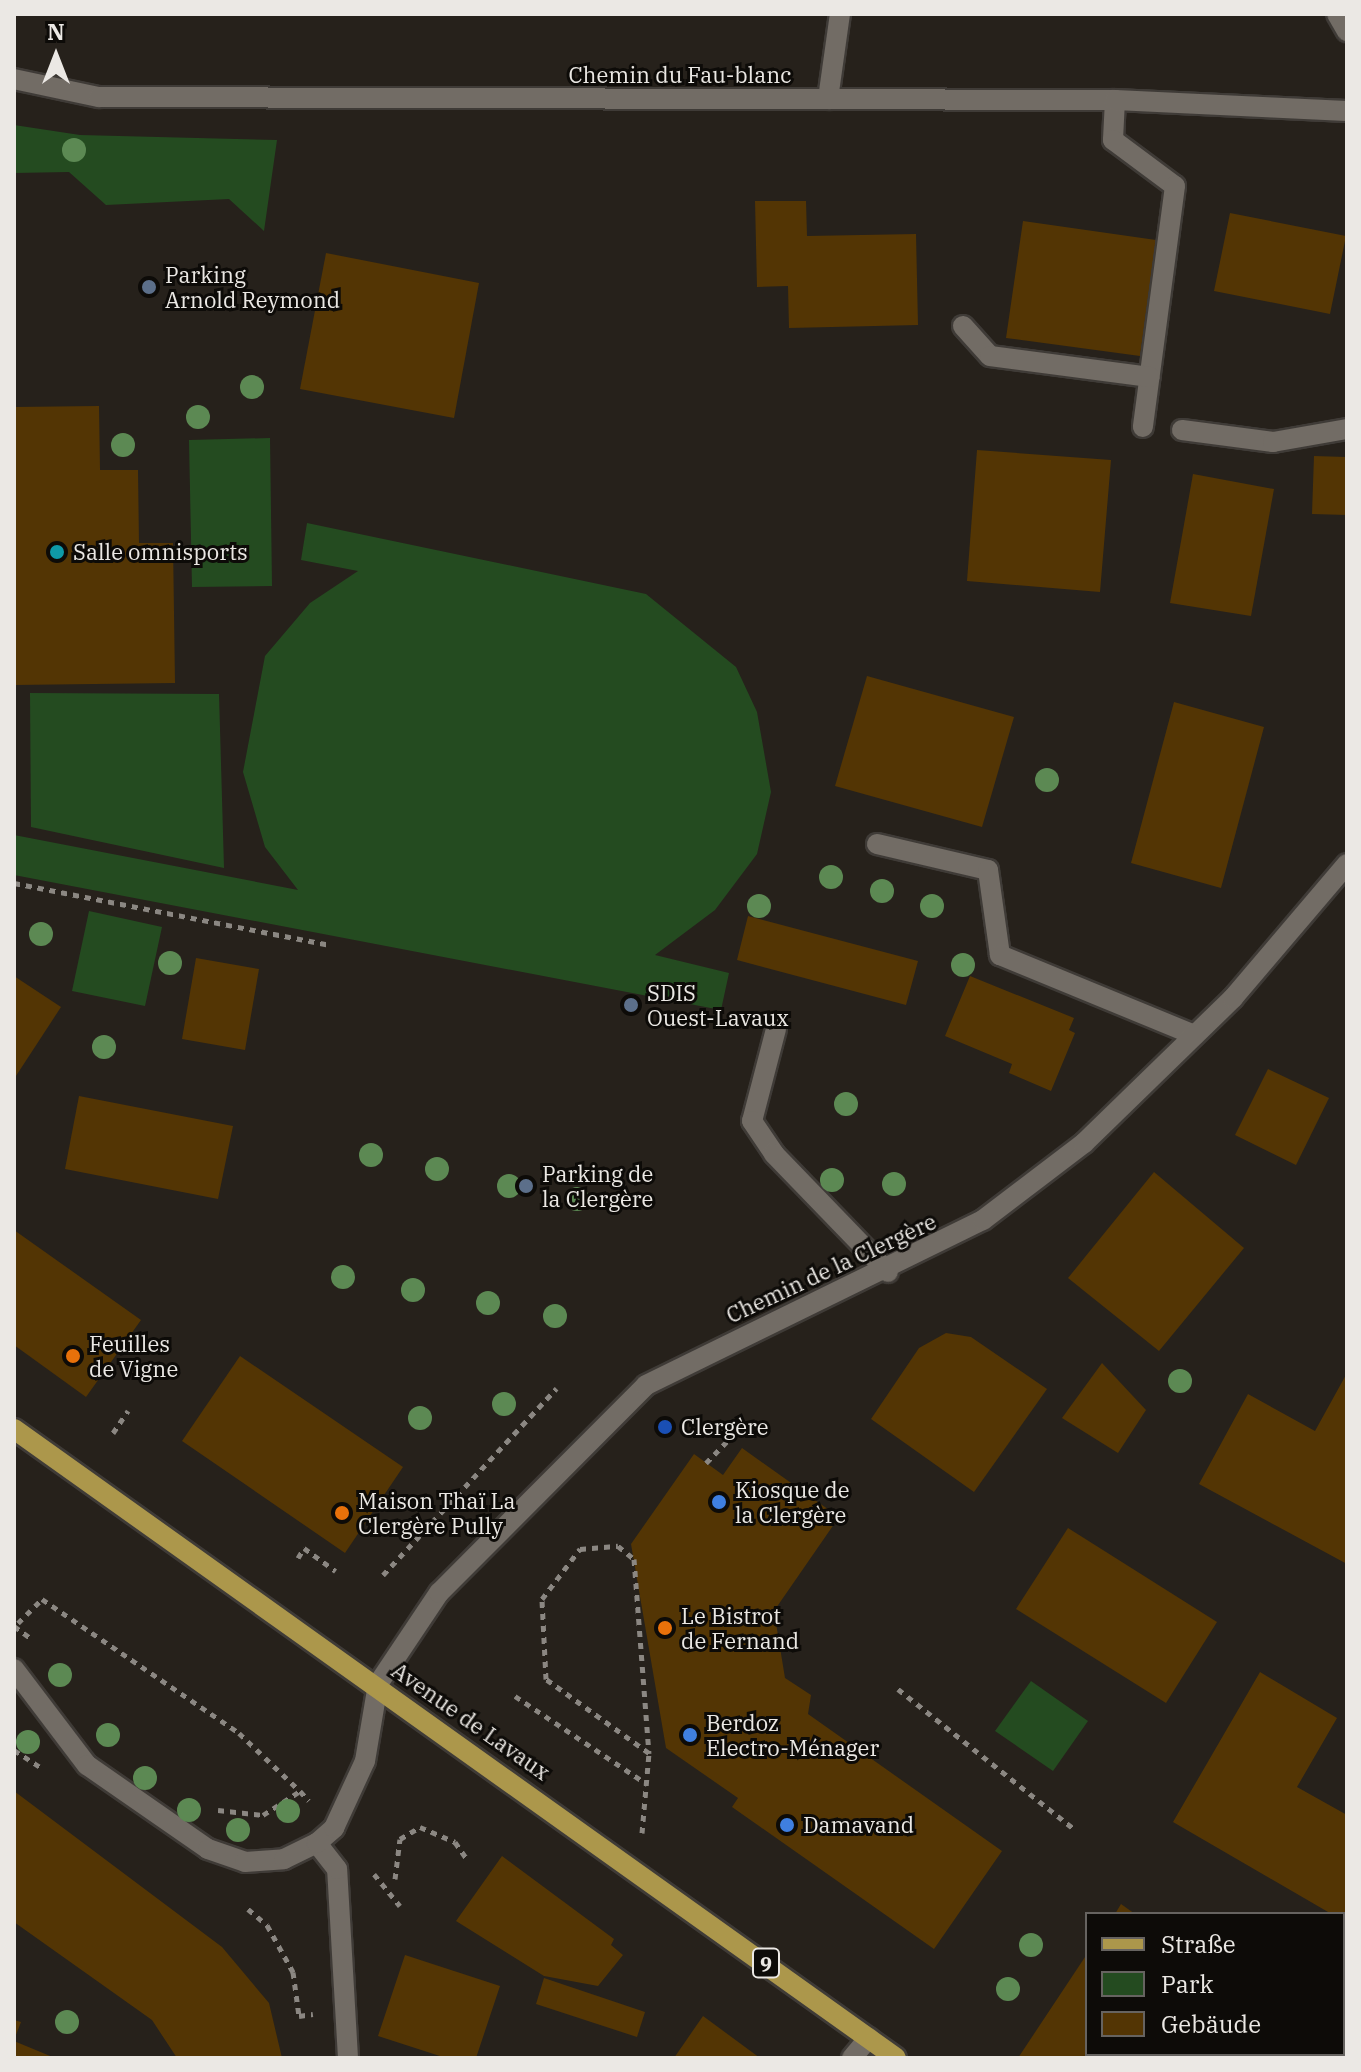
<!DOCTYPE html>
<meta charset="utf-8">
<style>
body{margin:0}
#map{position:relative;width:1361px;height:2072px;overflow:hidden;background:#26211b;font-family:"IBM Plex Serif",serif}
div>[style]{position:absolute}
.green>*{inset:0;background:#244b20}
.building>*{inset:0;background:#533504}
.path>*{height:5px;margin-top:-2.5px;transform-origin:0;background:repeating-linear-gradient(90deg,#8b8782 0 6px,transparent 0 12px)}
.roads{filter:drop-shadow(2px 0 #3f3b37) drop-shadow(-2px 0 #3f3b37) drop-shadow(0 2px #3f3b37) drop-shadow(0 -2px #3f3b37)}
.service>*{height:20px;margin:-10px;padding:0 10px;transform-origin:10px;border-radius:10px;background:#726c65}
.minor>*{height:20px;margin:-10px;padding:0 10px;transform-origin:10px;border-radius:10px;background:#726c65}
.tertiary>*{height:20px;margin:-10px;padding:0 10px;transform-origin:10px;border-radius:10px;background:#726c65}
.primary>*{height:20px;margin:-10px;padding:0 10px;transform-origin:10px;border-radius:10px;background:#ac974b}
.trees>*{width:24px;height:24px;margin:-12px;border-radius:50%;background:#5c8953}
.dots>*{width:22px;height:22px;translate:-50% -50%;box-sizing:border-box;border:4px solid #0d0b08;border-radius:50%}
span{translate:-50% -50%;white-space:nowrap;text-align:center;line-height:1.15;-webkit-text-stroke:6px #0d0b08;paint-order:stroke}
.shield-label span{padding:2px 6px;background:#0d0b08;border:2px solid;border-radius:6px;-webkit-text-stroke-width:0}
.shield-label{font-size:20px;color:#ebe8e4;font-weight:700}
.street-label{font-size:22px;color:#ebe8e4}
.poi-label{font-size:22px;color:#ebe8e4}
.left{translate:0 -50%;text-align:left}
.frame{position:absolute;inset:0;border:16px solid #ebe8e4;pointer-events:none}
.legend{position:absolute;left:1085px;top:1912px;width:260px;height:144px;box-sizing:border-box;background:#0d0b08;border:2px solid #666360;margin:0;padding:10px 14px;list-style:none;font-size:24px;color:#ebe8e4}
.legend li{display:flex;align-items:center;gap:16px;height:40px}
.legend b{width:40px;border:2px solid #666360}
.north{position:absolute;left:16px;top:16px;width:80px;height:80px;-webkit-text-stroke:6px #0d0b08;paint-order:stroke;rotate:0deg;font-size:22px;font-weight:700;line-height:32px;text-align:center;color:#ebe8e4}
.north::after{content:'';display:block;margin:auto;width:28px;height:36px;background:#ebe8e4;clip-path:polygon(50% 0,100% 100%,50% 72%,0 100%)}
</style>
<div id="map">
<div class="green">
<div style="clip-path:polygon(14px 125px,80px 135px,277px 140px,264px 231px,229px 199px,106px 205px,69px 172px,14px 173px)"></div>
<div style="clip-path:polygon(270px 438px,272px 586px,192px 587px,189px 440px)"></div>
<div style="clip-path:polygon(307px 523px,646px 594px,736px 667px,757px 712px,771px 792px,757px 854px,715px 910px,655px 955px,729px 973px,721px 1010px,14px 875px,14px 835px,298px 890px,265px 847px,243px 772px,265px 656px,310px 603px,358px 571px,301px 560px)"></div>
<div style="clip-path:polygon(30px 693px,219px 694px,224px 868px,31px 827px)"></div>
<div style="clip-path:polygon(89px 911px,162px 927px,145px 1006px,72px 991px)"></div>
<div style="clip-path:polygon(1031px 1681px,1088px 1721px,1053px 1771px,995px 1731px)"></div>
</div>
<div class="building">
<div style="clip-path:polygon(755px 201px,806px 201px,807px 236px,916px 234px,918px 325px,789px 328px,788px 286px,757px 287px)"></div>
<div style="clip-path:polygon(1230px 213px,1346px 236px,1330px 314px,1214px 291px)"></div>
<div style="clip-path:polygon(1023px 221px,1156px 240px,1140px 356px,1006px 338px)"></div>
<div style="clip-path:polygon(326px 253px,479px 283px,454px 418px,300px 389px)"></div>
<div style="clip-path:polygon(99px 406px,100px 470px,138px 470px,139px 543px,173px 543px,175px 683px,14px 685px,14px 407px)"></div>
<div style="clip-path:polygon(977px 450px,1111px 460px,1100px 592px,967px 581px)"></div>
<div style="clip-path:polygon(1314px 456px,1346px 457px,1347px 515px,1312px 514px)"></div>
<div style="clip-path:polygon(1193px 474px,1274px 489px,1251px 616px,1170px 603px)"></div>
<div style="clip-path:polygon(867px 676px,1014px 717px,982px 827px,835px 786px)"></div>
<div style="clip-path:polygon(1174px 702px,1264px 727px,1221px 888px,1131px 863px)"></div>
<div style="clip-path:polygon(748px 916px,918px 961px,906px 1005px,737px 960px)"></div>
<div style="clip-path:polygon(196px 958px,259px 969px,245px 1050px,182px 1039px)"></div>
<div style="clip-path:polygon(14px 976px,61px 1007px,14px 1079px)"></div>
<div style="clip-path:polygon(970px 976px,1074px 1018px,1069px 1030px,1075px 1033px,1051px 1091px,1009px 1073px,1012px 1064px,945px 1036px)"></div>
<div style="clip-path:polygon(1268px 1069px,1329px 1098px,1296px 1165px,1235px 1135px)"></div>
<div style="clip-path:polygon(79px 1096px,233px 1126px,218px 1199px,65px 1169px)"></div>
<div style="clip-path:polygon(1154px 1172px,1244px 1248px,1159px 1351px,1068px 1278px)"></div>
<div style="clip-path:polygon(14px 1230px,141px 1320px,86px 1397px,14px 1345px)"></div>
<div style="clip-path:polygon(946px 1333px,971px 1337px,1047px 1389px,974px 1492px,871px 1419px,919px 1348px)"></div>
<div style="clip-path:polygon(240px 1356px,403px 1467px,345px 1553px,182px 1441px)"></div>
<div style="clip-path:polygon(1102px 1363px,1146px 1410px,1118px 1453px,1062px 1418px)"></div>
<div style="clip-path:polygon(1347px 1373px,1347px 1564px,1199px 1484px,1248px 1394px,1315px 1431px)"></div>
<div style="clip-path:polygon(742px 1448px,839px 1517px,774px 1611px,785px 1678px,811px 1695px,808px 1714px,1002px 1851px,934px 1949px,732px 1807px,738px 1798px,666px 1748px,631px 1544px,694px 1454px,723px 1475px)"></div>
<div style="clip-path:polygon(1068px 1528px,1217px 1622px,1166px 1703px,1016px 1609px)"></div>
<div style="clip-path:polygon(1260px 1672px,1337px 1718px,1297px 1787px,1347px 1815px,1347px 1923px,1173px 1822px)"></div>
<div style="clip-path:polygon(14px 1791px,222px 1947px,269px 2003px,282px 2058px,177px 2058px,152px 2020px,14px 1922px)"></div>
<div style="clip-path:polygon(502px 1856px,614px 1939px,611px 1945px,623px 1955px,598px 1986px,544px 1976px,456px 1921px)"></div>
<div style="clip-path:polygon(1121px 1904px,1135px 1914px,1115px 1914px)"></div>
<div style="clip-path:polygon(1087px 1954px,1087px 2054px,1144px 2054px,1018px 2058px)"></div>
<div style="clip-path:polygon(405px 1955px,500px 1986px,476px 2058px,446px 2058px,378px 2036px)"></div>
<div style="clip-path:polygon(544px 1978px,645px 2012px,637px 2037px,536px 2004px)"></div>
<div style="clip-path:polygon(703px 2016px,760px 2058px,674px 2058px)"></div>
<div style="clip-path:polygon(14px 2020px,21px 2022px,14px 2040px)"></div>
<div style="clip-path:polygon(14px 2041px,55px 2058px,14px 2058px)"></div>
</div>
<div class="path">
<div style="left:14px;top:883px;width:321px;rotate:11.1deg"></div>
<div style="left:113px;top:1433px;width:27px;rotate:-56deg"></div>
<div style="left:706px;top:1463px;width:46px;rotate:-45.9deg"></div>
<div style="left:298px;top:1558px;width:12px;rotate:-59deg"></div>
<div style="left:304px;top:1548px;width:39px;rotate:36deg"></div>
<div style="left:383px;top:1575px;width:255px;rotate:-47.1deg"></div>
<div style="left:18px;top:1623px;width:34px;rotate:-45deg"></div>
<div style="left:42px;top:1599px;width:238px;rotate:34.2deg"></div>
<div style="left:239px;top:1733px;width:84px;rotate:43.6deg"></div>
<div style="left:14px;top:1626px;width:19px;rotate:36deg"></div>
<div style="left:898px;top:1689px;width:223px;rotate:38.5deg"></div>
<div style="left:515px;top:1696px;width:159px;rotate:33.7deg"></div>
<div style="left:14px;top:1750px;width:33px;rotate:33deg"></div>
<div style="left:218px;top:1810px;width:45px;rotate:6.3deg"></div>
<div style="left:263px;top:1815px;width:44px;rotate:-33deg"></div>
<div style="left:300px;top:1791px;width:13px;rotate:48deg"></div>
<div style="left:642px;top:1833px;width:80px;rotate:-85deg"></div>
<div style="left:649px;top:1753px;width:127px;rotate:-144.3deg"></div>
<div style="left:546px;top:1679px;width:80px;rotate:-92.9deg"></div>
<div style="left:542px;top:1599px;width:63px;rotate:-52.8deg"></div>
<div style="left:580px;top:1549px;width:38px;rotate:-5deg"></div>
<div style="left:618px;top:1546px;width:21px;rotate:39deg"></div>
<div style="left:634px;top:1559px;width:195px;rotate:85.6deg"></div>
<div style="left:374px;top:1874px;width:41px;rotate:50.9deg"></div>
<div style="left:395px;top:1879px;width:40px;rotate:-82.9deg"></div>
<div style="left:400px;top:1839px;width:23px;rotate:-31deg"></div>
<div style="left:420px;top:1827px;width:38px;rotate:23deg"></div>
<div style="left:455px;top:1842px;width:21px;rotate:55deg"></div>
<div style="left:248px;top:1909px;width:25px;rotate:40deg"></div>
<div style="left:267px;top:1925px;width:54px;rotate:61deg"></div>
<div style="left:293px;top:1972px;width:44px;rotate:82.2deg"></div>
<div style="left:299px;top:2016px;width:14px;rotate:-8deg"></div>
</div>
<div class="roads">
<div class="service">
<div style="left:828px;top:99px;width:86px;rotate:-82deg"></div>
<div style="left:1115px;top:100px;width:40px;rotate:92.9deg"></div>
<div style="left:1113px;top:140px;width:77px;rotate:36.6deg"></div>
<div style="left:1175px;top:186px;width:243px;rotate:97.6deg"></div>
<div style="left:963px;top:326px;width:40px;rotate:48deg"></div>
<div style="left:990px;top:356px;width:161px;rotate:7.5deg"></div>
<div style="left:1182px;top:430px;width:92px;rotate:7.5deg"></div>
<div style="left:1273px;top:442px;width:75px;rotate:-10deg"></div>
<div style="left:877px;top:844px;width:114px;rotate:13.2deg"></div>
<div style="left:988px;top:870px;width:86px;rotate:82deg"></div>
<div style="left:1000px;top:955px;width:210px;rotate:22.4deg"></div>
<div style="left:776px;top:1029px;width:95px;rotate:104.6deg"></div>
<div style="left:752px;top:1121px;width:40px;rotate:56deg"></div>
<div style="left:774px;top:1154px;width:164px;rotate:46deg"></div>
<div style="left:14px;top:1669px;width:121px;rotate:52.8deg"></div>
<div style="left:87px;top:1765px;width:147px;rotate:34.8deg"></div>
<div style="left:208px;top:1849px;width:39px;rotate:19deg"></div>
<div style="left:245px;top:1862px;width:39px;rotate:-4deg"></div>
<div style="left:284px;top:1859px;width:37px;rotate:-26deg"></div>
<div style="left:852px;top:2058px;width:26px;rotate:-50deg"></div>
</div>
<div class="minor">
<div style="left:14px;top:79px;width:87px;rotate:12deg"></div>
<div style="left:99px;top:97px;width:1016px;rotate:0.17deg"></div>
<div style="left:1115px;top:100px;width:232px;rotate:2.7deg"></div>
<div style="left:348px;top:2058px;width:189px;rotate:-93.3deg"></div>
<div style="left:337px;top:1869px;width:33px;rotate:-128deg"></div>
<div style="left:317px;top:1843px;width:23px;rotate:-41deg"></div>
<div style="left:334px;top:1828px;width:74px;rotate:-65.2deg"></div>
<div style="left:365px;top:1761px;width:78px;rotate:-80.4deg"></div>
</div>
<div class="tertiary">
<div style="left:1337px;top:14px;width:20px;rotate:60deg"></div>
<div style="left:378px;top:1684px;width:110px;rotate:-56.2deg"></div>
<div style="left:439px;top:1593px;width:293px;rotate:-45.1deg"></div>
<div style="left:646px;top:1385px;width:375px;rotate:-26.1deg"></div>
<div style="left:983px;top:1220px;width:127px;rotate:-37.3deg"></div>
<div style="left:1084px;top:1143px;width:208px;rotate:-44.2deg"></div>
<div style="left:1233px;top:998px;width:176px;rotate:-49.6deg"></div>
</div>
<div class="primary">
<div style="left:14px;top:1429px;width:1083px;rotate:35.49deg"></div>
</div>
</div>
<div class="trees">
<div style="left:74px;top:150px"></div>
<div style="left:252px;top:387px"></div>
<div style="left:198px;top:417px"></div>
<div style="left:123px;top:445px"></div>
<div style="left:1047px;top:780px"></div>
<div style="left:831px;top:877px"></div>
<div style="left:882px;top:891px"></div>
<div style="left:759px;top:906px"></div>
<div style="left:932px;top:906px"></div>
<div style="left:41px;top:934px"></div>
<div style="left:170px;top:963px"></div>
<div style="left:963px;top:965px"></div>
<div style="left:104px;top:1047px"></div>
<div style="left:846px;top:1104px"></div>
<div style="left:371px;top:1155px"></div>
<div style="left:437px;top:1169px"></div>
<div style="left:832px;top:1180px"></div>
<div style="left:894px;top:1184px"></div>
<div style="left:509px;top:1186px"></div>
<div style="left:577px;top:1199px"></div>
<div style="left:343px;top:1277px"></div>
<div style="left:413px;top:1290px"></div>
<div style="left:488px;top:1303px"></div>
<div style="left:555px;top:1316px"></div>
<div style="left:1180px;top:1381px"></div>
<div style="left:504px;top:1404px"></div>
<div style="left:420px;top:1418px"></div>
<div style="left:60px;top:1675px"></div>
<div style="left:108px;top:1735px"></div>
<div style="left:28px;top:1742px"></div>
<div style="left:145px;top:1778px"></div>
<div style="left:189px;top:1810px"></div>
<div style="left:288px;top:1811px"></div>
<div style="left:238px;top:1830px"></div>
<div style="left:1031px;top:1945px"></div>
<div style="left:1008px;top:1989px"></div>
<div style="left:67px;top:2022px"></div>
</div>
<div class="dots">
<div style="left:149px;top:287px;background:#5c6f8a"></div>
<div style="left:57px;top:552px;background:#0f9aa8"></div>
<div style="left:631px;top:1005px;background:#5c6f8a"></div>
<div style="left:526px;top:1186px;background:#5c6f8a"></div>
<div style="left:73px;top:1356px;background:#e8710a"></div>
<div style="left:665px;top:1427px;background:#1a4fb4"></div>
<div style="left:719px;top:1502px;background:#3f7fe0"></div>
<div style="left:342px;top:1513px;background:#e8710a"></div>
<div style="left:665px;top:1628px;background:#e8710a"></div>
<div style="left:690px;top:1735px;background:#3f7fe0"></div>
<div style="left:787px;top:1825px;background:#3f7fe0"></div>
</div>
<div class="shield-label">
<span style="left:766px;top:1963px">9</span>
</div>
<div class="street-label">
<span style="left:680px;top:75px">Chemin du Fau-blanc</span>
<span style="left:831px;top:1268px;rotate:-25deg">Chemin de la Clergère</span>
<span style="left:471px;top:1721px;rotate:35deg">Avenue de Lavaux</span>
</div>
<div class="poi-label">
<span class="left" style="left:165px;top:287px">Parking<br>Arnold Reymond</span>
<span class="left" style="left:73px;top:552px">Salle omnisports</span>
<span class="left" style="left:647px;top:1005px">SDIS<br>Ouest-Lavaux</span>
<span class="left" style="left:542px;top:1186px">Parking de<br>la Clergère</span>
<span class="left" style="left:89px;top:1356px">Feuilles<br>de Vigne</span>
<span class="left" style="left:681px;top:1427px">Clergère</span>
<span class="left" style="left:735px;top:1502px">Kiosque de<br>la Clergère</span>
<span class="left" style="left:358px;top:1513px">Maison Thaï La<br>Clergère Pully</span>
<span class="left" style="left:681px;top:1628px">Le Bistrot<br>de Fernand</span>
<span class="left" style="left:706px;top:1735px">Berdoz<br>Electro-Ménager</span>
<span class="left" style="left:803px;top:1825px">Damavand</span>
</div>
<div class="frame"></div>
<ul class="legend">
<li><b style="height:10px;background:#ac974b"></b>Straße</li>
<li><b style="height:22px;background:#244b20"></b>Park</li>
<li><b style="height:22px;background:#533504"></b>Gebäude</li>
</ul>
<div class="north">N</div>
</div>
